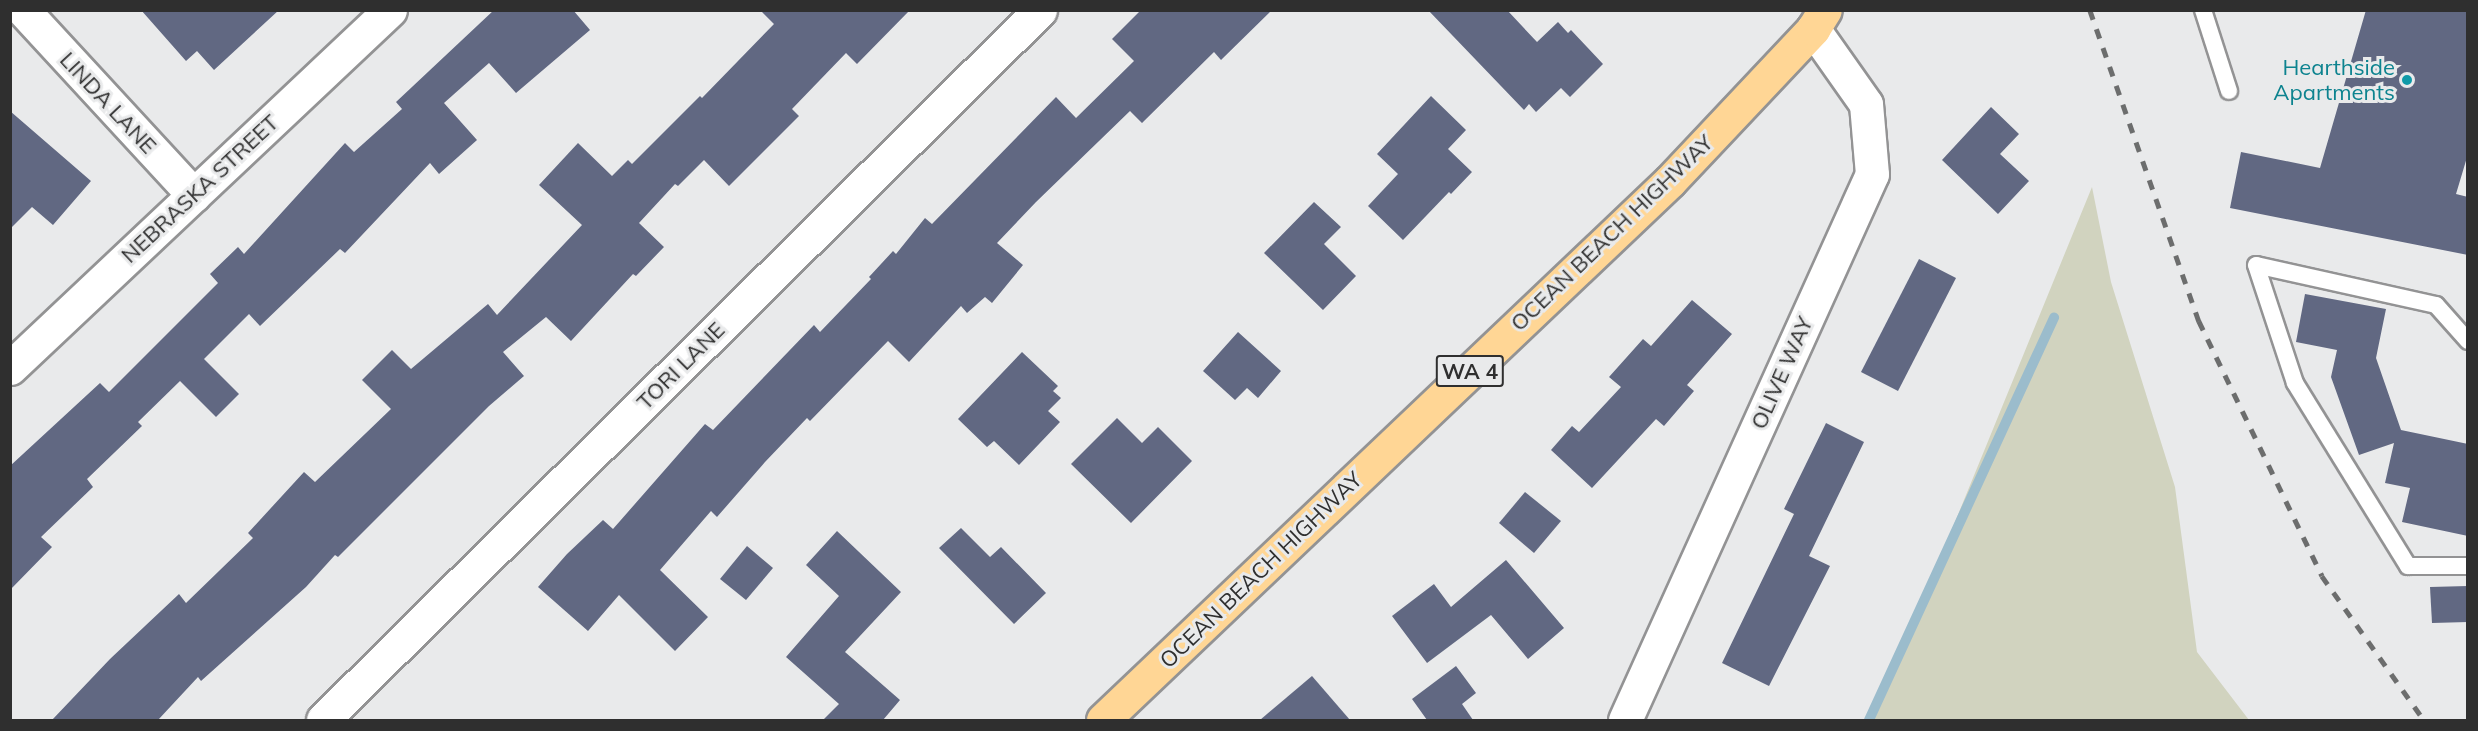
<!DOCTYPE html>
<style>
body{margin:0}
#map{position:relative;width:2478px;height:731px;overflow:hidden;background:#e9eaeb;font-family:Mulish,sans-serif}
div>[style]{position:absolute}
.green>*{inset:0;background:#d1d3bf}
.stream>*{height:10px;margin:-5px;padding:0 5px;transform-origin:5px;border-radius:5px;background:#9bbccc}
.building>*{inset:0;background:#616882}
.roads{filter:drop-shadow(2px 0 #939394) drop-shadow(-2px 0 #939394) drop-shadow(0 2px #939394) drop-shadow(0 -2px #939394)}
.service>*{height:16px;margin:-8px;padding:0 8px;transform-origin:8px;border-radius:8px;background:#fff}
.minor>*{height:33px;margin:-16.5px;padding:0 16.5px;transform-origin:16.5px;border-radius:16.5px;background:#fff}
.primary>*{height:33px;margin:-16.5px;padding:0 16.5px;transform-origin:16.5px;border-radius:16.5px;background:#ffd695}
.rail>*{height:4.5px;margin-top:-2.25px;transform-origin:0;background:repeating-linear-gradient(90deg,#6c6d6d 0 10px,transparent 0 20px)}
.dots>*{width:16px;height:16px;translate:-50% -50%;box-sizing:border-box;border:3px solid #e9eaeb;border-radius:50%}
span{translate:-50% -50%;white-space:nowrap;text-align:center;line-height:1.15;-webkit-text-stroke:6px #e9eaeb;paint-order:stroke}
.shield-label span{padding:2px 4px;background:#e9eaeb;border:2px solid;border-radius:4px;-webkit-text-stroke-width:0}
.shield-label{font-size:21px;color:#2f2f2f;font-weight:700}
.culture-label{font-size:22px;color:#0d838f}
.right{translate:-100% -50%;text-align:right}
.street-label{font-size:22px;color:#2f2f2f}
.frame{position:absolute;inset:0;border:12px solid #2f2f2f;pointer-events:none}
</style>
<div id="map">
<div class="green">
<div style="clip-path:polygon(2092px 187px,2111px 282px,2175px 487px,2197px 652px,2249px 720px,1874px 720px)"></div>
</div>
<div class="stream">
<div style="left:1869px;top:720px;width:443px;rotate:-65.3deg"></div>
</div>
<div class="building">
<div style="clip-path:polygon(141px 10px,279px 10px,214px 70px,197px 51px,186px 61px)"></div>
<div style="clip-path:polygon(494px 10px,573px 10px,590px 30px,516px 93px,489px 63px,444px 103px,477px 140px,439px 174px,430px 163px,345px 253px,340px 249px,260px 326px,249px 314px,204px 359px,239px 394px,216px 417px,180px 381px,138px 422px,142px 426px,87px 479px,93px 487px,41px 537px,52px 547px,10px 590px,10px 466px,100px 383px,109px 392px,218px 283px,210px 274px,238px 247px,244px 254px,345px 143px,354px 152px,402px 109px,396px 102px)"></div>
<div style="clip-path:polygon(760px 10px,910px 10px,857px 64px,846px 53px,792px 109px,799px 116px,729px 186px,704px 160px,678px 186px,675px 184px,639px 223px,664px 247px,636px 276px,633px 274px,571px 341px,546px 317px,503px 352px,524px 376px,489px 406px,338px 557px,335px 555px,306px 587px,201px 681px,198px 677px,158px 720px,52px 720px,110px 659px,179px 594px,186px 603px,253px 538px,248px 533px,304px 472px,315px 482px,391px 409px,362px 380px,392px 350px,411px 369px,488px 304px,497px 315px,582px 225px,539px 185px,578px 143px,612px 176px,628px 160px,632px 164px,700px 96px,702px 98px,774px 24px)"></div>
<div style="clip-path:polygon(1141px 10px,1272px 10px,1221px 60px,1214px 52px,1142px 123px,1130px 111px,1036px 202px,997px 243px,1023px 265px,992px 303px,985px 297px,967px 313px,961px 306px,909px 362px,888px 341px,810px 421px,807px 418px,765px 462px,717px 517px,711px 511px,660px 570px,708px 617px,675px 651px,619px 595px,588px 631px,538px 587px,567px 554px,603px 520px,613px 529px,705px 424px,713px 430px,814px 325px,820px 332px,871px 279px,869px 277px,893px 251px,896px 254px,925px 218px,932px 224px,1056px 97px,1076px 118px,1134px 61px,1112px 39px)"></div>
<div style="clip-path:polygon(1428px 10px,1507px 10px,1537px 42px,1558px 22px,1568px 33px,1571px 30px,1603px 64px,1570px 97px,1561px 88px,1536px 112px,1529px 104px,1524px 110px)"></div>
<div style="clip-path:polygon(2366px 10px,2468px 10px,2468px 154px,2456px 194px,2468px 197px,2468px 255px,2230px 208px,2241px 152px,2320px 168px)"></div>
<div style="clip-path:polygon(1431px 96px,1466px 130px,1448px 149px,1472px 172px,1451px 194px,1449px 192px,1403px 240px,1368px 206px,1398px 174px,1377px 154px)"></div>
<div style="clip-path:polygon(1991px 107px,2019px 134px,2000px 154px,2029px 181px,1998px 214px,1942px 160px)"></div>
<div style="clip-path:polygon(10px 111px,91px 181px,53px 225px,32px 207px,10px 229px)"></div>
<div style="clip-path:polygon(1314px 202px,1341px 227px,1324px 244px,1356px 276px,1323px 310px,1264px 253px)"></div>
<div style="clip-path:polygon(1919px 259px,1956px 278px,1898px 391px,1861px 372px)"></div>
<div style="clip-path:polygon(2305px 294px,2386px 309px,2376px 358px,2401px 430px,2468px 444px,2468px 536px,2402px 522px,2410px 488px,2385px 483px,2394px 443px,2359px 455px,2331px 377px,2337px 350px,2296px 342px)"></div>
<div style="clip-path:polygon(1692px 300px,1732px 334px,1687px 385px,1694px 391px,1664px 426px,1656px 419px,1592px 488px,1551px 450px,1572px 426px,1579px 432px,1621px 387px,1609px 377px,1643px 339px,1651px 346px)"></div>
<div style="clip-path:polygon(1238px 332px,1281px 371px,1258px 398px,1247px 388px,1235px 400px,1203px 371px)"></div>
<div style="clip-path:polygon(1022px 352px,1058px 386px,1053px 391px,1061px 398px,1048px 411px,1060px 422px,1019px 465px,994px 441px,987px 447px,958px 419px)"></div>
<div style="clip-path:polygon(1117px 418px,1142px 443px,1158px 427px,1192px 461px,1131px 523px,1071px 464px)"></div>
<div style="clip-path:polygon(1826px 423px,1864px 442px,1809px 556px,1830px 566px,1769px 686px,1722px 663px,1794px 514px,1784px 509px)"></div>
<div style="clip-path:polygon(1525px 492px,1561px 521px,1534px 553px,1499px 523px)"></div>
<div style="clip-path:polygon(961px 528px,990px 557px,1001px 547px,1046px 593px,1014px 624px,939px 548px)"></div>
<div style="clip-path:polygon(837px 531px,901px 592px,845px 652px,900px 700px,883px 720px,823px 720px,839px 704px,786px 657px,839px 596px,806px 565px)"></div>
<div style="clip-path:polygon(747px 546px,773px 568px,746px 600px,720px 579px)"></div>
<div style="clip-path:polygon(1506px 560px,1564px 628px,1528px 659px,1491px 615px,1427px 663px,1392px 616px,1434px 584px,1451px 607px)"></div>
<div style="clip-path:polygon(2468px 586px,2468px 622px,2432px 623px,2430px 587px)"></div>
<div style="clip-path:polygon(1456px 666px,1476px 693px,1462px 704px,1473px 720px,1427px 720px,1412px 699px)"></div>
<div style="clip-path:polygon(1312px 676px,1350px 720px,1260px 720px)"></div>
</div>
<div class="roads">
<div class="service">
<div style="left:2203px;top:10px;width:85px;rotate:72.2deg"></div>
<div style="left:2468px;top:341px;width:48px;rotate:-131.6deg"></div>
<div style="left:2436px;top:305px;width:184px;rotate:-167.5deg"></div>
<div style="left:2256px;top:265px;width:124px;rotate:71.7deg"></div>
<div style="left:2295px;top:383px;width:215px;rotate:58.3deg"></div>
<div style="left:2408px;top:566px;width:60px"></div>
</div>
<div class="minor">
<div style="left:23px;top:10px;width:252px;rotate:47.3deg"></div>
<div style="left:10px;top:368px;width:522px;rotate:-43.29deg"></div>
<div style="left:323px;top:720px;width:1009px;rotate:-44.72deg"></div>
<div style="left:1625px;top:720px;width:599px;rotate:-65.66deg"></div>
<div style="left:1872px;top:174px;width:70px;rotate:-94.9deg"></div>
<div style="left:1866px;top:104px;width:92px;rotate:-125.2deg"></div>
</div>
<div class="primary">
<div style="left:1103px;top:720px;width:782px;rotate:-43.55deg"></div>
<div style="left:1670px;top:181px;width:209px;rotate:-46.7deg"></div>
<div style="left:1813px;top:29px;width:22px;rotate:-58deg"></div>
</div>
</div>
<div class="rail">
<div style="left:2090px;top:10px;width:330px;rotate:70.7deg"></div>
<div style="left:2199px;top:321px;width:283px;rotate:64.2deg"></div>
<div style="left:2322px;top:576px;width:176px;rotate:54.7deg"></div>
</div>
<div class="dots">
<div style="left:2407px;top:80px;background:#0f9aa8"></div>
</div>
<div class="shield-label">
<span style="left:1470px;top:371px">WA 4</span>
</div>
<div class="culture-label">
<span class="right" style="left:2395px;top:80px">Hearthside<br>Apartments</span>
</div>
<div class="street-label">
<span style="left:108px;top:103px;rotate:47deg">LINDA LANE</span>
<span style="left:200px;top:189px;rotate:-43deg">NEBRASKA STREET</span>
<span style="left:1612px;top:233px;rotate:-44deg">OCEAN BEACH HIGHWAY</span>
<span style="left:681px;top:366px;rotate:-45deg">TORI LANE</span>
<span style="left:1782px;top:373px;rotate:-66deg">OLIVE WAY</span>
<span style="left:1261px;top:570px;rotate:-44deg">OCEAN BEACH HIGHWAY</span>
</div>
<div class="frame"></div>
</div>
